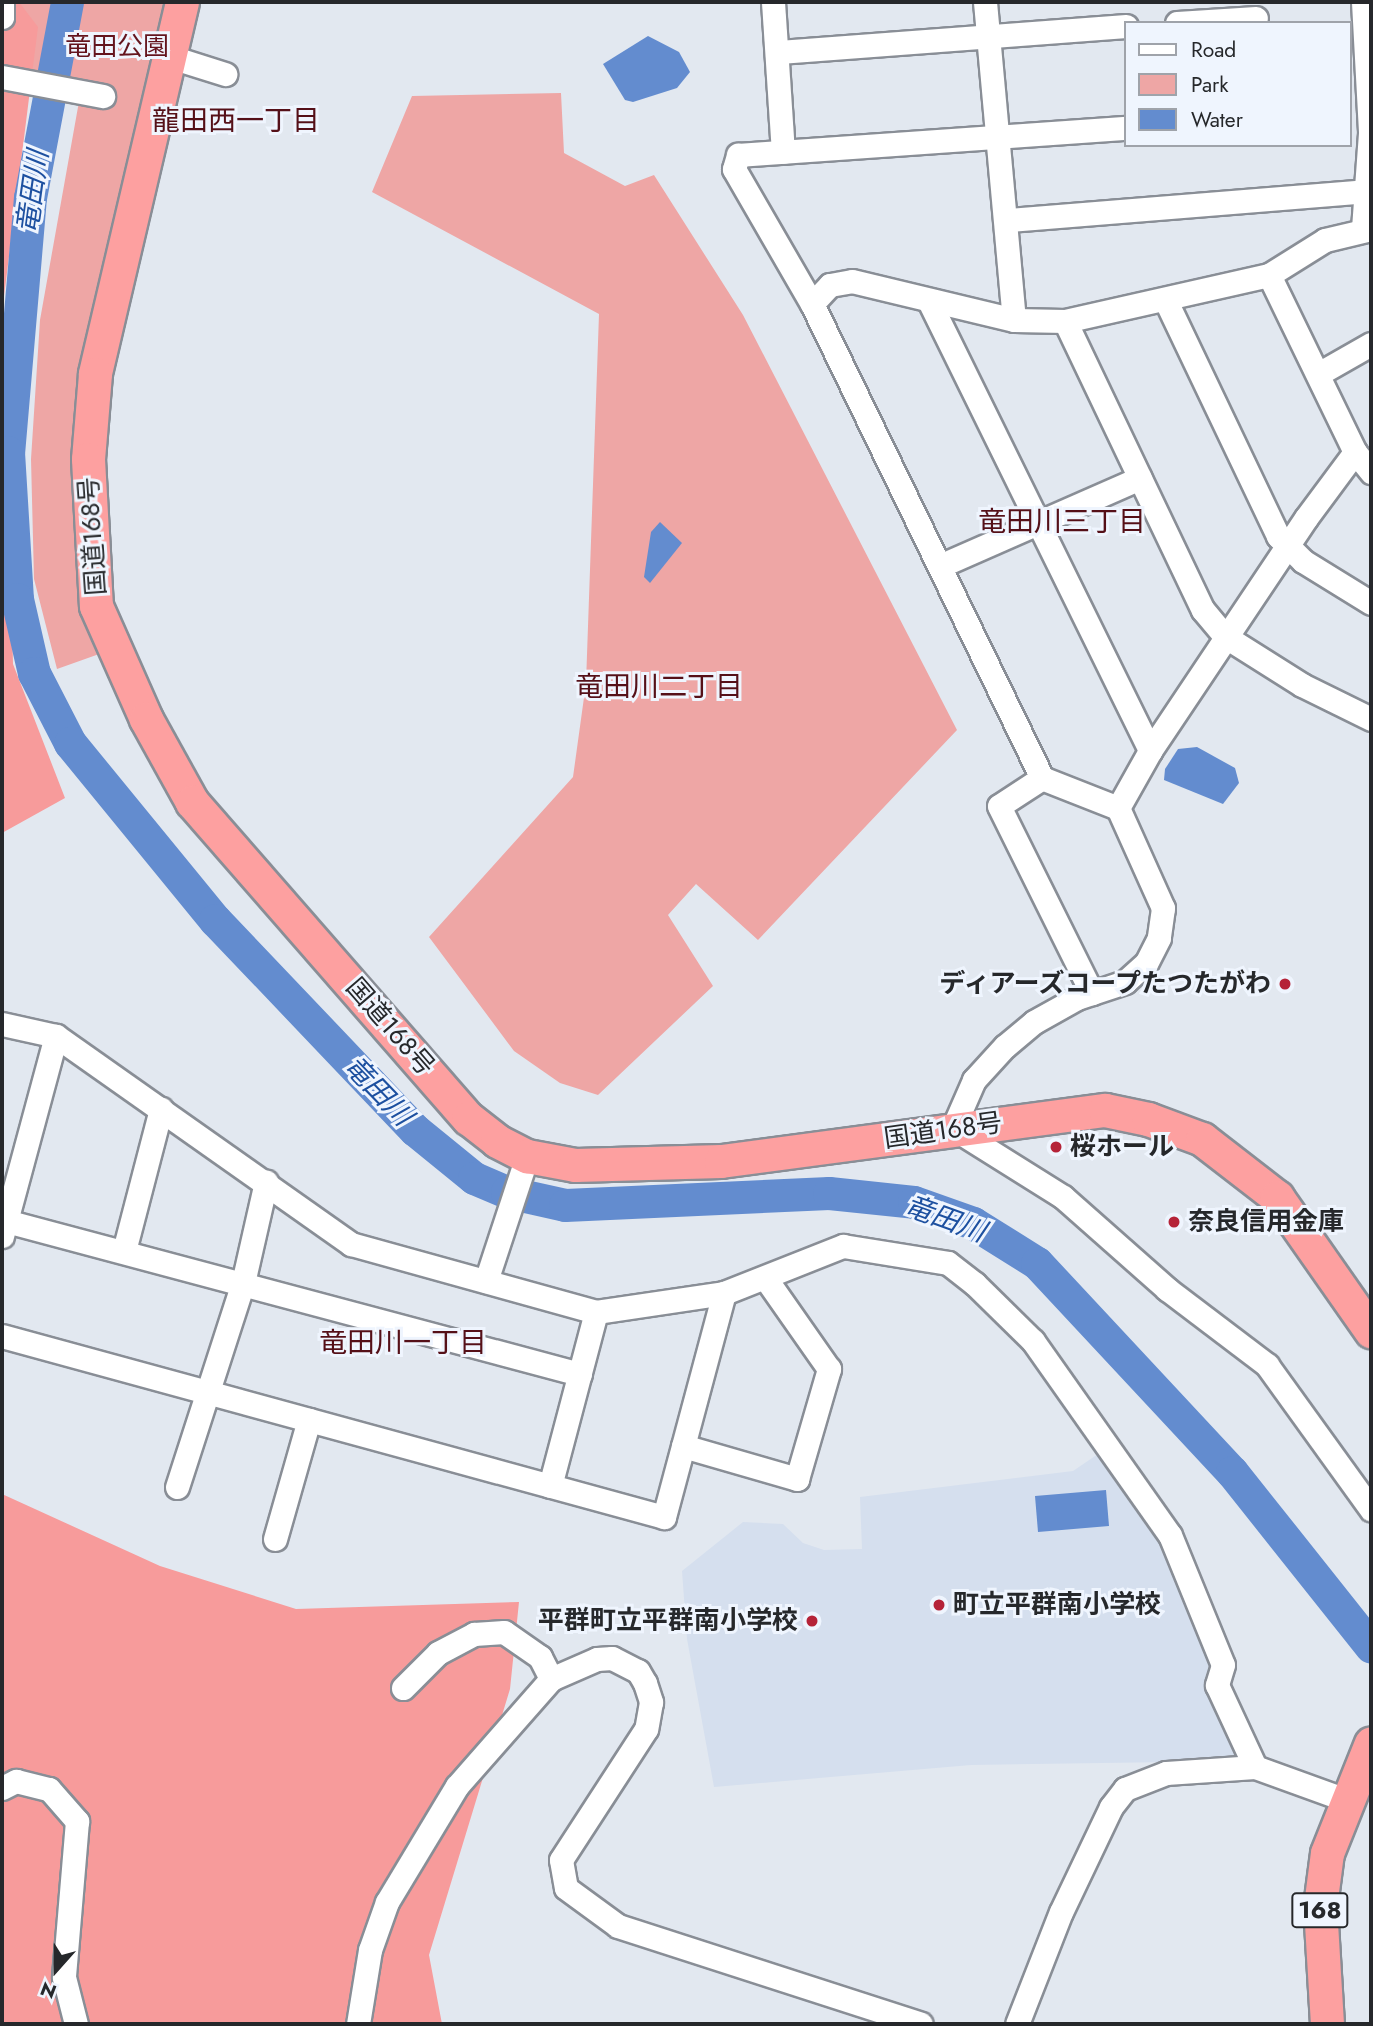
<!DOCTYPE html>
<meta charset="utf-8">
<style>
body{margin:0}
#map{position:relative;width:1373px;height:2026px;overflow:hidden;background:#e2e8f0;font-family:Jost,"Noto Sans JP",sans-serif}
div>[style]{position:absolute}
.built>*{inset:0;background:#d5dfee}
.green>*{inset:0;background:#eea6a5}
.forest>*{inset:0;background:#f79b9b}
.water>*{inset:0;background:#638ccf}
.river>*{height:33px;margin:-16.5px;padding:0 16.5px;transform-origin:16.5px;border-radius:16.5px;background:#638ccf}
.roads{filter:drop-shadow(2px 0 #898e96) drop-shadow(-2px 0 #898e96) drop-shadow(0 2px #898e96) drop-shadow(0 -2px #898e96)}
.minor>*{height:23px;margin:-11.5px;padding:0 11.5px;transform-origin:11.5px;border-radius:11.5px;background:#fff}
.highway>*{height:33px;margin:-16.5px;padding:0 16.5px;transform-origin:16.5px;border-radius:16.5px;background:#fda0a0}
.dots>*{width:19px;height:19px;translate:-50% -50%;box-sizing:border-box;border:4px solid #eff5fe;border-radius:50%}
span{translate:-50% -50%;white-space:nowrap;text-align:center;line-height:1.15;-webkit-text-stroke:6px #eff5fe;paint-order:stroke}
.shield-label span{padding:2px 5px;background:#eff5fe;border:2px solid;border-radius:5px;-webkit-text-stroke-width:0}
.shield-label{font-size:24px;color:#26282b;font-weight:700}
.park-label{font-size:26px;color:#64141d}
.street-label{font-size:26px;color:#26282b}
.poi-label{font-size:26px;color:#26282b;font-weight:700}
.right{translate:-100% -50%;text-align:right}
.left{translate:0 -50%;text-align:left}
.neighbourhood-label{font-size:28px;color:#551018}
.water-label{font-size:28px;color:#1d50a0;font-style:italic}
.frame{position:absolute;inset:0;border:4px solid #26282b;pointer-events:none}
.legend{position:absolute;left:1124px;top:21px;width:228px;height:126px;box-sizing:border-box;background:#eff5fe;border:2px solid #9fa3aa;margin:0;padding:9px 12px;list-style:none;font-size:21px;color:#26282b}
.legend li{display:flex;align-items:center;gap:14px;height:35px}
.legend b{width:35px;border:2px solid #9fa3aa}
.north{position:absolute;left:21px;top:1935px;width:70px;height:70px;-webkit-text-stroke:5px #eff5fe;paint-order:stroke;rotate:201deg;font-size:19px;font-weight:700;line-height:28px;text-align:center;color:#26282b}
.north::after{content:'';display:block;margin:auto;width:24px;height:32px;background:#26282b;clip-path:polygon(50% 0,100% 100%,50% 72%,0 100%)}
</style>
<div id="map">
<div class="built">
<div style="clip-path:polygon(1104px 1450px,1166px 1539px,1216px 1661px,1206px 1683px,1240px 1761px,971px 1765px,714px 1787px,687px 1639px,682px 1571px,743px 1522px,783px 1524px,803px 1543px,824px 1550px,862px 1549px,860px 1497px,1073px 1471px)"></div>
</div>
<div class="green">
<div style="clip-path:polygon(8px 2px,172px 2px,92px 333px,102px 653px,57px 669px,34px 579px,31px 459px,40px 320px,83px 79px,7px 65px)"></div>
<div style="clip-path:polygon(561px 93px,564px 153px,625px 186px,654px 175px,743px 315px,957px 730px,758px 940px,696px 884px,668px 915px,713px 986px,598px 1095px,560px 1083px,514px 1051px,429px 937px,573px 777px,586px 683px,599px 314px,372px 192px,412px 96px)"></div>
</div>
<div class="forest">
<div style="clip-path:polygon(2px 2px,19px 2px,38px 27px,2px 312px)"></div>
<div style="clip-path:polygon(2px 347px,7px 405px,13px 664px,65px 798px,2px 833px)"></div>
<div style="clip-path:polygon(2px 1494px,160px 1566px,296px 1609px,519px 1602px,510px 1689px,429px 1955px,442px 2024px,2px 2024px)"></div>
</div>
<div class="water">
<div style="clip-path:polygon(648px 36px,679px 52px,690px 72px,677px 88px,633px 102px,625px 100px,603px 64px)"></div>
<div style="clip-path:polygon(660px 522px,682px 543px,650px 583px,644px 577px,651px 532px)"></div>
<div style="clip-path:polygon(1197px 747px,1235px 768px,1239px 783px,1223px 804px,1164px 780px,1165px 769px,1178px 749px)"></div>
<div style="clip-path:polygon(1106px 1490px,1109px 1526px,1038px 1532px,1035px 1496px)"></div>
</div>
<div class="river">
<div style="left:67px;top:2px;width:198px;rotate:100.7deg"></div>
<div style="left:30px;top:197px;width:256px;rotate:94.9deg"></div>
<div style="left:8px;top:452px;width:147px;rotate:86.5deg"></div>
<div style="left:17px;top:599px;width:76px;rotate:77.1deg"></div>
<div style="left:34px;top:673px;width:79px;rotate:62.8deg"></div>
<div style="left:70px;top:743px;width:229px;rotate:50.7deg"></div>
<div style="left:215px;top:920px;width:290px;rotate:46.4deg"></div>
<div style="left:415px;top:1130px;width:76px;rotate:39.1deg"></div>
<div style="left:474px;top:1178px;width:36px;rotate:23deg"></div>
<div style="left:507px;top:1192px;width:59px;rotate:12.6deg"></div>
<div style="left:565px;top:1205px;width:264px;rotate:-2.6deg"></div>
<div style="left:829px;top:1193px;width:85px;rotate:6deg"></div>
<div style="left:914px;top:1202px;width:63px;rotate:19.6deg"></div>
<div style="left:973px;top:1223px;width:75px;rotate:32deg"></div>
<div style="left:1037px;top:1263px;width:286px;rotate:47deg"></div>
<div style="left:1232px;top:1472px;width:223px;rotate:51.5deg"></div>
</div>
<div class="roads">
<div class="minor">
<div style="left:773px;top:2px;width:150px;rotate:86.2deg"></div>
<div style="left:985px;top:2px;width:319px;rotate:84.8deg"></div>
<div style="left:1363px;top:2px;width:131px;rotate:86.9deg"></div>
<div style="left:1370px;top:133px;width:96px;rotate:94.2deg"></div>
<div style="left:2px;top:17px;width:15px;rotate:-90deg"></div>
<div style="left:1177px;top:23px;width:79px;rotate:-3.6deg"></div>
<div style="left:779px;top:52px;width:348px;rotate:-4.3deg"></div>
<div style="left:171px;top:57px;width:57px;rotate:17.5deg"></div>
<div style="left:2px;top:77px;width:103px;rotate:10.7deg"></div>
<div style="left:1008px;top:220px;width:359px;rotate:-4.6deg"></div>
<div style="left:1269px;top:275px;width:197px;rotate:64.1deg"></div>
<div style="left:1355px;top:452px;width:82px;rotate:126.6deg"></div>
<div style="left:1306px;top:518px;width:280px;rotate:123.8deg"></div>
<div style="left:1150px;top:751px;width:65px;rotate:119.3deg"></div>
<div style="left:1118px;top:808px;width:110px;rotate:65.8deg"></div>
<div style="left:1163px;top:908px;width:30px;rotate:98deg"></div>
<div style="left:1159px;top:938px;width:28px;rotate:117deg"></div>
<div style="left:1146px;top:963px;width:28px;rotate:138deg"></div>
<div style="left:1125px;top:982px;width:51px;rotate:161.6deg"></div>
<div style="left:1077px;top:998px;width:49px;rotate:150.8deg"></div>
<div style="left:1034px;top:1022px;width:38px;rotate:140deg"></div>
<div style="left:1005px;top:1046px;width:46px;rotate:132.4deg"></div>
<div style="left:974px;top:1080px;width:52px;rotate:113.6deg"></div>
<div style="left:953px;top:1128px;width:130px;rotate:32.1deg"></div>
<div style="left:1063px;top:1197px;width:139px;rotate:41.5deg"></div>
<div style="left:1167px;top:1289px;width:126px;rotate:37.2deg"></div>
<div style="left:1267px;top:1365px;width:178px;rotate:54.2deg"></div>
<div style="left:1165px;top:299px;width:263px;rotate:64.5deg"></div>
<div style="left:1278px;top:536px;width:35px;rotate:45deg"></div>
<div style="left:1303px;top:561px;width:80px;rotate:31.7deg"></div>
<div style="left:930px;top:303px;width:499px;rotate:63.8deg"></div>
<div style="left:812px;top:304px;width:26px;rotate:-47deg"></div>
<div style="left:830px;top:285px;width:22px;rotate:-10deg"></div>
<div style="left:852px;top:281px;width:167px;rotate:13.5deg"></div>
<div style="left:1014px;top:320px;width:51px;rotate:1.1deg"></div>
<div style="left:1065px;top:321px;width:209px;rotate:-12.7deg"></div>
<div style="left:1269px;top:275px;width:66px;rotate:-32deg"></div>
<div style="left:1325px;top:240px;width:47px;rotate:-13.4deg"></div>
<div style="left:1065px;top:321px;width:320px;rotate:64.5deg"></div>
<div style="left:1203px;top:610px;width:35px;rotate:50deg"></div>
<div style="left:1226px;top:637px;width:90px;rotate:32.3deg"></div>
<div style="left:1302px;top:685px;width:77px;rotate:26.2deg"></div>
<div style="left:1320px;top:373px;width:59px;rotate:-29.6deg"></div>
<div style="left:1355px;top:452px;width:26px;rotate:51deg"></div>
<div style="left:942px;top:565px;width:216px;rotate:-23.7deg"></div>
<div style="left:1042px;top:778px;width:51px;rotate:146.9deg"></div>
<div style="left:999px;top:806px;width:209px;rotate:63.6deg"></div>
<div style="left:1118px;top:808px;width:82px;rotate:-158.5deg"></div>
<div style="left:1042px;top:778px;width:527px;rotate:-115.88deg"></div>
<div style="left:812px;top:304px;width:156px;rotate:-120deg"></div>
<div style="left:734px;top:169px;width:15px;rotate:-74deg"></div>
<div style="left:738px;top:155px;width:389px;rotate:-4deg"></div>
<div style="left:2px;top:1024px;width:55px;rotate:12.5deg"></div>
<div style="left:56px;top:1036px;width:361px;rotate:35.2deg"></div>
<div style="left:351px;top:1244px;width:254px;rotate:15.5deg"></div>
<div style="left:596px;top:1312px;width:129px;rotate:-8.4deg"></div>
<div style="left:724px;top:1293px;width:232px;rotate:105deg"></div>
<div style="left:664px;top:1517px;width:686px;rotate:-164.71deg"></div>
<div style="left:6px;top:1221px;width:594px;rotate:14.93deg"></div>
<div style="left:2px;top:1236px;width:207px;rotate:-74.9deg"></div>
<div style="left:124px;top:1251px;width:147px;rotate:-75.4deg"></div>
<div style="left:486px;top:1281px;width:132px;rotate:-71.8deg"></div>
<div style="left:724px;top:1293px;width:128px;rotate:-21.6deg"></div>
<div style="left:843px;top:1246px;width:106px;rotate:9.2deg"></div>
<div style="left:948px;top:1263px;width:34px;rotate:38deg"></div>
<div style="left:975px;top:1284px;width:81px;rotate:44.5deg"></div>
<div style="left:1033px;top:1341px;width:237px;rotate:54.8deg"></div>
<div style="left:1170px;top:1535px;width:140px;rotate:67.8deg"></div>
<div style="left:1223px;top:1665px;width:21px;rotate:107deg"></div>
<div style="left:1217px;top:1685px;width:90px;rotate:65.1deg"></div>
<div style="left:683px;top:1446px;width:119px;rotate:16.1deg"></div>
<div style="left:797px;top:1479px;width:115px;rotate:-73.8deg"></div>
<div style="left:829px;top:1369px;width:110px;rotate:-125deg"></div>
<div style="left:550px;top:1486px;width:180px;rotate:-75.2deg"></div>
<div style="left:177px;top:1487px;width:214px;rotate:-72.1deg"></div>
<div style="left:243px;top:1283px;width:104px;rotate:-77.2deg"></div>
<div style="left:275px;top:1539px;width:124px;rotate:-74.1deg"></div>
<div style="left:403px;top:1688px;width:49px;rotate:-45deg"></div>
<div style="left:438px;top:1653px;width:41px;rotate:-27.8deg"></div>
<div style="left:474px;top:1634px;width:30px;rotate:-4deg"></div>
<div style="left:504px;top:1632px;width:44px;rotate:34.8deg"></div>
<div style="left:540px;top:1657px;width:25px;rotate:63deg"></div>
<div style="left:2px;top:1788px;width:16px;rotate:-27deg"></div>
<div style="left:16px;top:1781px;width:34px;rotate:14deg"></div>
<div style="left:49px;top:1789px;width:43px;rotate:48.8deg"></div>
<div style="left:77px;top:1821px;width:157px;rotate:94.8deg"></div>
<div style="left:64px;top:1977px;width:49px;rotate:75.7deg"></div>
<div style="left:358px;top:2024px;width:75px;rotate:-80.8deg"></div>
<div style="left:370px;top:1950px;width:51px;rotate:-70.5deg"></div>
<div style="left:387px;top:1902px;width:135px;rotate:-58.9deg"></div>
<div style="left:457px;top:1786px;width:142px;rotate:-48.7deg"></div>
<div style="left:551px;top:1679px;width:50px;rotate:-23.5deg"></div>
<div style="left:597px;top:1659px;width:15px;rotate:-4deg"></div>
<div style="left:612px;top:1658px;width:29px;rotate:27deg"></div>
<div style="left:638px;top:1671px;width:14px;rotate:60deg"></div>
<div style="left:645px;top:1683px;width:20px;rotate:72deg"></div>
<div style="left:651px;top:1702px;width:27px;rotate:100deg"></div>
<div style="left:646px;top:1729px;width:156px;rotate:123deg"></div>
<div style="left:561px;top:1860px;width:28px;rotate:80deg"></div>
<div style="left:566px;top:1888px;width:64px;rotate:36.2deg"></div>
<div style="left:618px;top:1926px;width:318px;rotate:17.9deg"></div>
<div style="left:1017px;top:2024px;width:120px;rotate:-68.6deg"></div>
<div style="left:1061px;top:1912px;width:116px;rotate:-64.5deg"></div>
<div style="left:1111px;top:1807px;width:23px;rotate:-52deg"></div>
<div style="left:1125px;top:1789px;width:44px;rotate:-21.3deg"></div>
<div style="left:1166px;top:1773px;width:89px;rotate:-3.9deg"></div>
<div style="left:1255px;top:1767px;width:97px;rotate:19.9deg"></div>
</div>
<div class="highway">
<div style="left:182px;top:2px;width:382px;rotate:103.2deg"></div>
<div style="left:95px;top:374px;width:85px;rotate:94.7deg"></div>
<div style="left:88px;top:459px;width:147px;rotate:86.9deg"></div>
<div style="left:96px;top:606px;width:124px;rotate:66.1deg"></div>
<div style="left:146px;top:719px;width:95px;rotate:61deg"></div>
<div style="left:192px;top:802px;width:420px;rotate:48.9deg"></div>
<div style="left:468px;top:1118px;width:37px;rotate:38deg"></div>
<div style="left:497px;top:1141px;width:34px;rotate:27deg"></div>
<div style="left:527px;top:1156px;width:49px;rotate:10.6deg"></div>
<div style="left:575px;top:1165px;width:146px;rotate:-1.6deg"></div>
<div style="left:721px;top:1161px;width:387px;rotate:-7.6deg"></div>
<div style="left:1105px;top:1110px;width:44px;rotate:11.8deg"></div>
<div style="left:1148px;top:1119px;width:58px;rotate:20.3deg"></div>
<div style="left:1202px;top:1139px;width:95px;rotate:37.7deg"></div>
<div style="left:1277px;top:1197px;width:164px;rotate:55deg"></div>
<div style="left:1327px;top:2024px;width:118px;rotate:-93.4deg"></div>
<div style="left:1320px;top:1906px;width:53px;rotate:-82.5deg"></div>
<div style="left:1327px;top:1853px;width:118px;rotate:-68.2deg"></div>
</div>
</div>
<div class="dots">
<div style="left:1285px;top:984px;background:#b52338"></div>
<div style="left:1056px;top:1147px;background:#b52338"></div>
<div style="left:1174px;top:1222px;background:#b52338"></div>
<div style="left:939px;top:1605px;background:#b52338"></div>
<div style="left:812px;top:1621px;background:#b52338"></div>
</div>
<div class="shield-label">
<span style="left:1320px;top:1910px">168</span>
</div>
<div class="park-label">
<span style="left:117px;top:47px">竜田公園</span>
</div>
<div class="street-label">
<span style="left:93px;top:536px;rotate:-94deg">国道168号</span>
<span style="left:390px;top:1027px;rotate:49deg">国道168号</span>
<span style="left:943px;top:1131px;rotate:-8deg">国道168号</span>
</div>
<div class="poi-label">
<span class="right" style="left:1271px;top:984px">ディアーズコープたつたがわ</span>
<span class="left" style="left:1070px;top:1147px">桜ホール</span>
<span class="left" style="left:1188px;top:1222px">奈良信用金庫</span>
<span class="left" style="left:953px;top:1605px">町立平群南小学校</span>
<span class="right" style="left:798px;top:1621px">平群町立平群南小学校</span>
</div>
<div class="neighbourhood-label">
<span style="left:236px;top:121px">龍田西一丁目</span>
<span style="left:1062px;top:522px">竜田川三丁目</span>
<span style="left:659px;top:687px">竜田川二丁目</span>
<span style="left:403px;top:1343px">竜田川一丁目</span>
</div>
<div class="water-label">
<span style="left:33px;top:192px;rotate:-82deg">竜田川</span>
<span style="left:378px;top:1091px;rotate:46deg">竜田川</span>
<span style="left:945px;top:1219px;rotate:20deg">竜田川</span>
</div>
<div class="frame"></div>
<ul class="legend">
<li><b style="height:9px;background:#fff"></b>Road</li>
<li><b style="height:19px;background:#eea6a5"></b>Park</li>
<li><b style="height:19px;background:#638ccf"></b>Water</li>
</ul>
<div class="north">N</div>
</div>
